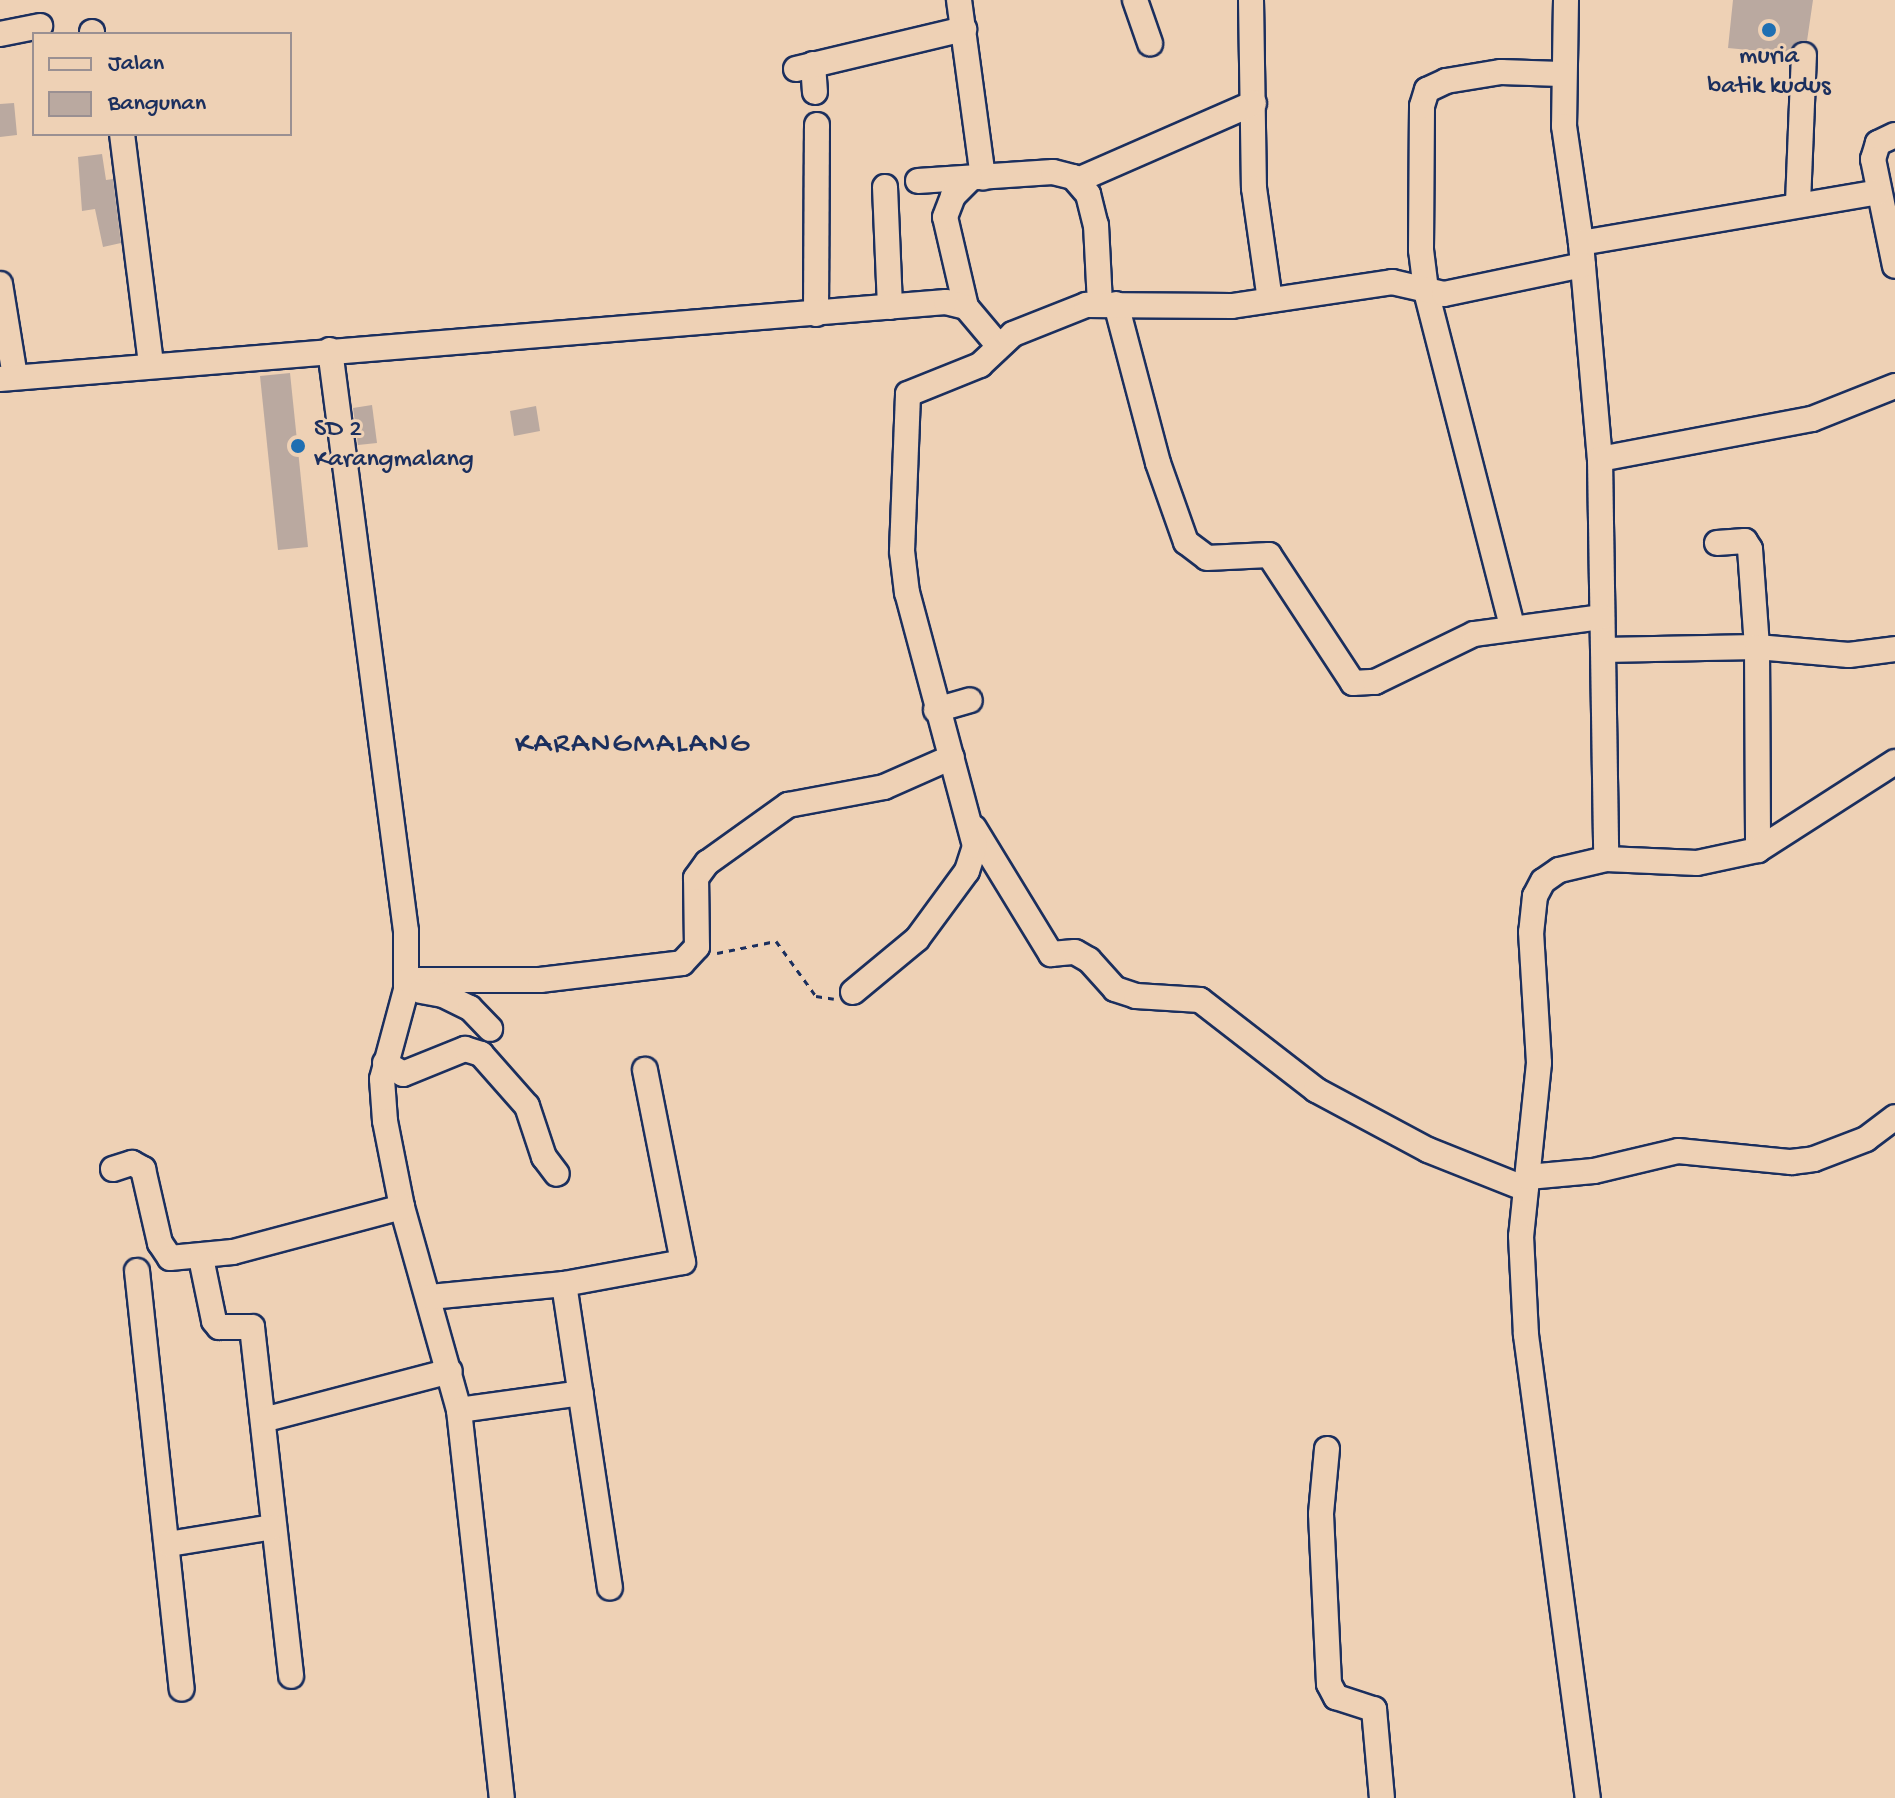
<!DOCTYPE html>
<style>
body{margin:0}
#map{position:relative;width:1895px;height:1798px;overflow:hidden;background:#eed1b5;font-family:"Gochi Hand",sans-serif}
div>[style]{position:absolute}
.building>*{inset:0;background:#baa9a0}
.path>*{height:3px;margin-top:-1.5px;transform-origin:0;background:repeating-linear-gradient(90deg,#1b2f5e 0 6px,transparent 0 12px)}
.roads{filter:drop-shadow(2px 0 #1b2f5e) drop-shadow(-2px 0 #1b2f5e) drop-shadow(0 2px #1b2f5e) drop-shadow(0 -2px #1b2f5e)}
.minor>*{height:24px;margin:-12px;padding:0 12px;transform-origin:12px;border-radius:12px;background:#eed1b5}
.dots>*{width:22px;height:22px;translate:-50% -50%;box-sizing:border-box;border:4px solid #eed1b5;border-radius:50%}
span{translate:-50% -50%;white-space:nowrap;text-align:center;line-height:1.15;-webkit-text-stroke:6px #eed1b5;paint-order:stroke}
.poi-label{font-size:26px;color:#1b2f5e}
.left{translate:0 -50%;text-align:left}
.quarter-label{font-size:30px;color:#1b2f5e;letter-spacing:2px}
.legend{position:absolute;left:32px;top:32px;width:260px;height:104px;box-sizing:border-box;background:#eed1b5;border:2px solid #9a9092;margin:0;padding:10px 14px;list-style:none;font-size:24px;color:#1b2f5e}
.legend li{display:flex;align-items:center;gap:16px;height:40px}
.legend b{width:40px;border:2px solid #9a9092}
</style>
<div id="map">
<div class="building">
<div style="clip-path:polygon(1733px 0,1813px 0,1807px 41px,1796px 42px,1789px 54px,1728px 48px)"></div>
<div style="clip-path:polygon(14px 103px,17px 135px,0 137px,0 104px)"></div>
<div style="clip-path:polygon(102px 154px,106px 180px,113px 179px,121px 243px,103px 247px,95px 209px,82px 211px,78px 157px)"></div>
<div style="clip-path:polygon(290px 373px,308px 547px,278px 550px,260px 376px)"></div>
<div style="clip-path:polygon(372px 405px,377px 443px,358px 445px,353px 408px)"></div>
<div style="clip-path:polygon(536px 406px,540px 431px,514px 436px,510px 411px)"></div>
</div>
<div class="path">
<div style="left:717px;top:953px;width:60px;rotate:-11.5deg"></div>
<div style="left:776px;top:941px;width:68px;rotate:54deg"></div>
<div style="left:816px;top:996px;width:18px;rotate:9deg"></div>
</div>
<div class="roads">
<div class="minor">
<div style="left:959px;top:0;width:179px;rotate:82.3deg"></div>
<div style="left:1135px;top:0;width:46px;rotate:70.8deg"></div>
<div style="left:1251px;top:0;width:188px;rotate:89.1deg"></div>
<div style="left:1254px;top:188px;width:113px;rotate:81.9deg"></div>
<div style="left:1566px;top:0;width:126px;rotate:90.9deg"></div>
<div style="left:1564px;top:126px;width:118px;rotate:81.7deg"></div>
<div style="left:1581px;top:243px;width:217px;rotate:85deg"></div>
<div style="left:1600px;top:459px;width:400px;rotate:89.1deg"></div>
<div style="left:1606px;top:859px;width:48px;rotate:166.8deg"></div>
<div style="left:1559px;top:870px;width:19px;rotate:145deg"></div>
<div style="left:1543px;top:881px;width:17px;rotate:118deg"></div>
<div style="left:1535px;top:896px;width:36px;rotate:96deg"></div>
<div style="left:1531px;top:932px;width:131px;rotate:86.5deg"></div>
<div style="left:1539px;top:1063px;width:174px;rotate:95.9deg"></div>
<div style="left:1521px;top:1236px;width:99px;rotate:87.1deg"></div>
<div style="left:1526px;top:1335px;width:467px;rotate:82.4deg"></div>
<div style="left:92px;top:32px;width:2px;rotate:90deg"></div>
<div style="left:0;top:34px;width:41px;rotate:-11.3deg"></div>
<div style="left:813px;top:64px;width:28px;rotate:86deg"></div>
<div style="left:796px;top:69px;width:173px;rotate:-13.4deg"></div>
<div style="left:122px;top:134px;width:233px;rotate:82.8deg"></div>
<div style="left:1895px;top:135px;width:19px;rotate:155deg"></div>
<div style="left:1878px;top:143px;width:17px;rotate:107deg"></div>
<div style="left:1873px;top:159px;width:109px;rotate:78.4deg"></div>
<div style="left:1078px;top:180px;width:192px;rotate:-23.6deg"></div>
<div style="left:918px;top:181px;width:135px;rotate:-3.8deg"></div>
<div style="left:1053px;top:172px;width:21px;rotate:14deg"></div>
<div style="left:1073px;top:177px;width:23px;rotate:49deg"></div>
<div style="left:1088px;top:194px;width:32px;rotate:76deg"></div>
<div style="left:1096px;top:225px;width:78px;rotate:87.1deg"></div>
<div style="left:885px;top:187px;width:120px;rotate:87.6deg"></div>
<div style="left:1798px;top:203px;width:148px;rotate:-87.7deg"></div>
<div style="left:1581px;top:243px;width:301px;rotate:-9.7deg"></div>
<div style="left:0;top:284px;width:94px;rotate:80.8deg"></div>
<div style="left:1116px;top:304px;width:164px;rotate:75.2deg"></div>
<div style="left:1158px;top:463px;width:84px;rotate:70.5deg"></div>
<div style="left:1186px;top:542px;width:26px;rotate:37deg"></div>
<div style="left:1207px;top:558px;width:62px;rotate:-2.8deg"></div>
<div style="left:1269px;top:555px;width:153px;rotate:56.7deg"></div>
<div style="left:1353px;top:683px;width:22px;rotate:-3deg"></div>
<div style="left:1375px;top:682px;width:110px;rotate:-25.9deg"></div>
<div style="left:1474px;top:634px;width:129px;rotate:-7.6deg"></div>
<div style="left:966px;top:307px;width:92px;rotate:-103.1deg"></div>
<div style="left:945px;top:217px;width:22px;rotate:-69deg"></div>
<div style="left:953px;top:196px;width:24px;rotate:-45deg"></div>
<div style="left:816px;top:314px;width:189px;rotate:-89.7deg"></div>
<div style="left:330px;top:350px;width:586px;rotate:82.55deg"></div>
<div style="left:406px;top:931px;width:59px;rotate:90deg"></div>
<div style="left:406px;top:990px;width:92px;rotate:105.1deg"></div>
<div style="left:382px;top:1079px;width:42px;rotate:85.9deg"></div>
<div style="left:385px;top:1121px;width:88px;rotate:78.8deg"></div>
<div style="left:402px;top:1207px;width:211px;rotate:74.3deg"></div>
<div style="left:459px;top:1410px;width:390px;rotate:83.7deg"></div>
<div style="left:0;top:379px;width:949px;rotate:-4.65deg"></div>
<div style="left:946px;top:302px;width:21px;rotate:14deg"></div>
<div style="left:966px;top:307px;width:50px;rotate:49.9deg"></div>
<div style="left:1600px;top:459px;width:216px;rotate:-10.7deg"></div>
<div style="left:1812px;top:419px;width:89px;rotate:-21.7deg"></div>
<div style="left:1717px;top:543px;width:28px;rotate:-4deg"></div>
<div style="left:1745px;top:541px;width:9px;rotate:58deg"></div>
<div style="left:1750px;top:549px;width:98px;rotate:85.9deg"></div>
<div style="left:1757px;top:647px;width:203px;rotate:89.7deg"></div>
<div style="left:1512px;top:626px;width:347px;rotate:-104.4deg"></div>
<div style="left:1426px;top:290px;width:40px;rotate:-97.1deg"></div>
<div style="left:1421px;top:250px;width:144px;rotate:-89.6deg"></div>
<div style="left:1422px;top:106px;width:17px;rotate:-73deg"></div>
<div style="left:1427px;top:90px;width:21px;rotate:-25deg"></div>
<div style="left:1446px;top:81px;width:56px;rotate:-9.3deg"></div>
<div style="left:1501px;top:72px;width:60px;rotate:1.9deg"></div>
<div style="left:1603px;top:650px;width:154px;rotate:-1.1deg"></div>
<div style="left:1757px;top:647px;width:92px;rotate:5deg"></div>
<div style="left:1849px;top:655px;width:46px;rotate:-7.4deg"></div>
<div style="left:936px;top:710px;width:35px;rotate:-16deg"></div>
<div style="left:974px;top:828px;width:148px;rotate:58.6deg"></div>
<div style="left:1051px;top:954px;width:24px;rotate:-5deg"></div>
<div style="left:1075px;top:952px;width:16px;rotate:30deg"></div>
<div style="left:1089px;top:960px;width:39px;rotate:48deg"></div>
<div style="left:1115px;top:989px;width:22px;rotate:18deg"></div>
<div style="left:1136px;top:996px;width:64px;rotate:3.6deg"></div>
<div style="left:1200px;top:1000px;width:147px;rotate:37.8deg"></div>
<div style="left:1316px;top:1090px;width:127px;rotate:28.2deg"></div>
<div style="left:1428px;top:1150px;width:105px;rotate:21.7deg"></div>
<div style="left:1606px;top:859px;width:91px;rotate:2.5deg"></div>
<div style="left:1697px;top:863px;width:62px;rotate:-12deg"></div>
<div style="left:1758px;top:850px;width:163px;rotate:-32.7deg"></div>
<div style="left:408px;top:980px;width:132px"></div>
<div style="left:540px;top:980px;width:143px;rotate:-6.8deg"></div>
<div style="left:682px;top:963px;width:22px;rotate:-47deg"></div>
<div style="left:697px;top:947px;width:69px;rotate:-90.8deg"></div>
<div style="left:696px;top:878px;width:19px;rotate:-54deg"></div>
<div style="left:707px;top:863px;width:100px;rotate:-35.6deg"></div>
<div style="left:788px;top:805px;width:98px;rotate:-10.6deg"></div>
<div style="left:884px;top:787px;width:74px;rotate:-23.8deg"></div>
<div style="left:421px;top:991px;width:22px;rotate:10deg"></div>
<div style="left:443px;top:995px;width:30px;rotate:26deg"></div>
<div style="left:470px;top:1008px;width:29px;rotate:46deg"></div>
<div style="left:853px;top:992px;width:83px;rotate:-39.6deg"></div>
<div style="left:917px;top:939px;width:84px;rotate:-53.7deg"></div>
<div style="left:967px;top:871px;width:26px;rotate:-72deg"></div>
<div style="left:975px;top:846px;width:262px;rotate:-105deg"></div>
<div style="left:907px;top:593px;width:42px;rotate:-96.8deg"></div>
<div style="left:902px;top:551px;width:157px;rotate:-87.8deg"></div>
<div style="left:908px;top:394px;width:78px;rotate:-21.9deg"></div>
<div style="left:980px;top:365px;width:45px;rotate:-43.2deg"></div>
<div style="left:1013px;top:334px;width:79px;rotate:-21.7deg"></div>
<div style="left:1086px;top:305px;width:146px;rotate:0.4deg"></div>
<div style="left:1232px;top:306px;width:162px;rotate:-8.5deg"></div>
<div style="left:1392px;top:282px;width:53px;rotate:13deg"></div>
<div style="left:1444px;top:294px;width:142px;rotate:-11.8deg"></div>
<div style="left:385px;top:1063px;width:21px;rotate:31deg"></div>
<div style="left:403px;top:1074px;width:67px;rotate:-22deg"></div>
<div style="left:465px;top:1049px;width:17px;rotate:17deg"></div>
<div style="left:481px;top:1054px;width:69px;rotate:48.5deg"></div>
<div style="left:527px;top:1106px;width:54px;rotate:71.6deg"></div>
<div style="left:544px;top:1157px;width:21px;rotate:53deg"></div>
<div style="left:113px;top:1169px;width:20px;rotate:-18deg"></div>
<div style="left:132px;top:1163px;width:13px;rotate:29deg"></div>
<div style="left:143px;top:1169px;width:76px;rotate:77.1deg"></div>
<div style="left:160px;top:1243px;width:18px;rotate:56deg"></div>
<div style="left:170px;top:1258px;width:63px;rotate:-5.4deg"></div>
<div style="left:233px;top:1252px;width:175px;rotate:-14.9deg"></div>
<div style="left:1528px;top:1177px;width:66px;rotate:-5.2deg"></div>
<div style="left:1594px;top:1171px;width:86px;rotate:-13.4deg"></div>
<div style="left:1678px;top:1151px;width:114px;rotate:5.6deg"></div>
<div style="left:1791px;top:1162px;width:23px;rotate:-7deg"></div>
<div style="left:1814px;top:1159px;width:56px;rotate:-21deg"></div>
<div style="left:1866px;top:1139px;width:36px;rotate:-37deg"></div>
<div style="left:201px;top:1258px;width:64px;rotate:78.3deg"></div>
<div style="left:214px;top:1321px;width:8px;rotate:50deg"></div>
<div style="left:219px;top:1327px;width:33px"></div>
<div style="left:252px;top:1327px;width:351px;rotate:83.6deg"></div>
<div style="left:137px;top:1271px;width:420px;rotate:83.9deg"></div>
<div style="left:564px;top:1284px;width:307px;rotate:81.4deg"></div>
<div style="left:430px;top:1297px;width:135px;rotate:-5.5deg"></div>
<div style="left:564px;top:1284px;width:121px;rotate:-10.5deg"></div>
<div style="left:683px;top:1262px;width:196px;rotate:-101.2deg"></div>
<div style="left:459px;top:1410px;width:123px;rotate:-7.9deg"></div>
<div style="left:263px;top:1420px;width:193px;rotate:-14.7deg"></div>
<div style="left:1327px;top:1449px;width:65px;rotate:95.3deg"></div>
<div style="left:1321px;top:1514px;width:170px;rotate:87.3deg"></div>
<div style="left:1329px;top:1684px;width:15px;rotate:62deg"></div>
<div style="left:1336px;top:1697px;width:40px;rotate:18deg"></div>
<div style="left:1374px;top:1709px;width:89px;rotate:84.9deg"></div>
<div style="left:169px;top:1544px;width:105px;rotate:-9.3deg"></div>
</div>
</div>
<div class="dots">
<div style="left:1769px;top:30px;background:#1f6fb2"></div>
<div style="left:298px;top:446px;background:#1f6fb2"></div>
</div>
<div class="poi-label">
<span style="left:1769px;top:73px">muria<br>batik kudus</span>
<span class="left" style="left:314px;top:446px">SD 2<br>Karangmalang</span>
</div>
<div class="quarter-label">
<span style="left:633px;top:746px">KARANGMALANG</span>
</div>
<ul class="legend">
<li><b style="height:10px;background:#eed1b5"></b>Jalan</li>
<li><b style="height:22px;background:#baa9a0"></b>Bangunan</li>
</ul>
</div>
